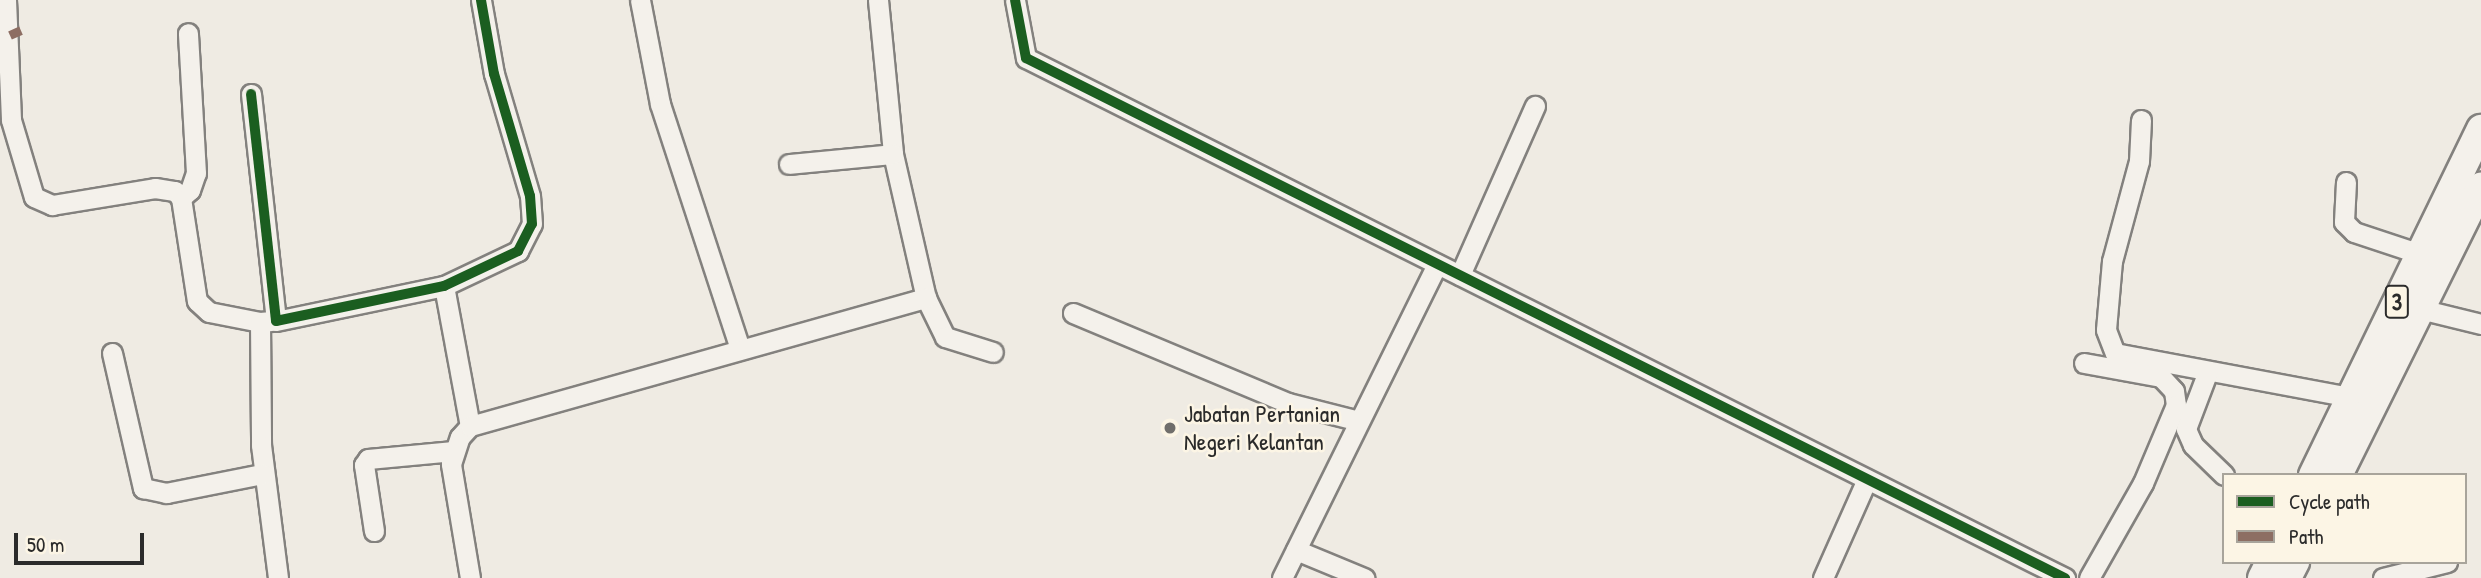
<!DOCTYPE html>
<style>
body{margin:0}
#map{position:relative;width:2481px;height:578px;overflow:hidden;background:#efebe3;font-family:"Patrick Hand",sans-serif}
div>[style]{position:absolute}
.roads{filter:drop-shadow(2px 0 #83817e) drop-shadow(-2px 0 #83817e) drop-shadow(0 2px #83817e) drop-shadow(0 -2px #83817e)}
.minor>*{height:19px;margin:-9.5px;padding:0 9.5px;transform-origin:9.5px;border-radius:9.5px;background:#f4f1eb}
.highway>*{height:28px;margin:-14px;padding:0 14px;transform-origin:14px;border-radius:14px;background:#f4f1eb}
.quiet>*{height:9px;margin-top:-4.5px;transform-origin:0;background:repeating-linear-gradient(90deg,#8d6e63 0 18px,transparent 0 27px)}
.cycleway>*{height:10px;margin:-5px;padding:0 5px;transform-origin:5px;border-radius:5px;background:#1b5e20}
.dots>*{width:19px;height:19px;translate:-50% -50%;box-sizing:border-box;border:4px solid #fcf5e5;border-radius:50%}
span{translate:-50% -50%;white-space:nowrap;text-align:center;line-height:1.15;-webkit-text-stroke:5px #fcf5e5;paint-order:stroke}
.shield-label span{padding:2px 5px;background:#fcf5e5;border:2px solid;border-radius:5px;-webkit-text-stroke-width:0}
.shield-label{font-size:23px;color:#2b2b2b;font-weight:700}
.poi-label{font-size:24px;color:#2b2b2b}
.left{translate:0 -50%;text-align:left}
.legend{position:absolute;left:2222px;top:473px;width:245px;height:91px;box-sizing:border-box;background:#fcf5e5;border:2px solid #a8a49b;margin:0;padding:9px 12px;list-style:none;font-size:21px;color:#2b2b2b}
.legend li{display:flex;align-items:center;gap:14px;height:35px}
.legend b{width:35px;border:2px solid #a8a49b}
.scale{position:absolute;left:14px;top:533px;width:130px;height:32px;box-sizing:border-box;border:4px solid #2b2b2b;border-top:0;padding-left:9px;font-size:21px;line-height:24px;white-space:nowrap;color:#2b2b2b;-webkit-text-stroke:5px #fcf5e5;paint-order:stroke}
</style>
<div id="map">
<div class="roads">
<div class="minor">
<div style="left:6px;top:0;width:120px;rotate:87.6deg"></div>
<div style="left:11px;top:120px;width:80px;rotate:73.4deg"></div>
<div style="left:34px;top:197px;width:20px;rotate:24deg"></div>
<div style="left:52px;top:205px;width:104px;rotate:-9.4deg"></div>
<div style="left:155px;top:188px;width:20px;rotate:9deg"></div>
<div style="left:175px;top:191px;width:9px;rotate:49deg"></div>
<div style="left:181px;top:198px;width:104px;rotate:81.2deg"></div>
<div style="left:197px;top:301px;width:16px;rotate:43deg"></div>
<div style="left:209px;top:312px;width:52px;rotate:11.1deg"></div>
<div style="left:640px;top:0;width:106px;rotate:79.1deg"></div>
<div style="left:660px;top:104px;width:258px;rotate:71.9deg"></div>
<div style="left:878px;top:0;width:155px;rotate:84.4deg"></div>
<div style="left:893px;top:154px;width:148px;rotate:77.1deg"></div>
<div style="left:926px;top:298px;width:43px;rotate:64deg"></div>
<div style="left:945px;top:337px;width:50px;rotate:17.4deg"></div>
<div style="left:1015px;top:0;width:59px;rotate:79.3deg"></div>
<div style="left:1026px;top:58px;width:1162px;rotate:26.59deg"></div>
<div style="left:251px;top:94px;width:228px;rotate:83.7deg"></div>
<div style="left:276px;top:321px;width:172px;rotate:-11.8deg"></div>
<div style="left:444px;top:286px;width:82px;rotate:-25.3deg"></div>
<div style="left:518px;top:251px;width:30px;rotate:-63deg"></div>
<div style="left:532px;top:224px;width:28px;rotate:-94deg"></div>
<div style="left:530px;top:196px;width:127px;rotate:-106.4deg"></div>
<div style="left:494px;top:74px;width:75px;rotate:-100deg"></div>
<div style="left:2141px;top:120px;width:41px;rotate:92.8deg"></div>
<div style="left:2139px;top:161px;width:104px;rotate:105.1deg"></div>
<div style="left:2112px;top:261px;width:69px;rotate:95deg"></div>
<div style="left:2106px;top:330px;width:25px;rotate:69deg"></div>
<div style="left:2115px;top:353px;width:239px;rotate:10.6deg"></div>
<div style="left:789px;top:164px;width:104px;rotate:-5.5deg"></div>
<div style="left:2346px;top:182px;width:40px;rotate:92.9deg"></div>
<div style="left:2344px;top:222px;width:14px;rotate:45deg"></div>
<div style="left:2354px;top:232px;width:70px;rotate:18.4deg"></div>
<div style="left:181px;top:198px;width:12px;rotate:-42deg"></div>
<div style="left:190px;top:190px;width:18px;rotate:-71deg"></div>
<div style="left:196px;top:173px;width:140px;rotate:-93.3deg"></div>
<div style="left:1460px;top:275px;width:185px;rotate:-66.1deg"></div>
<div style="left:444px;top:286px;width:142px;rotate:79.5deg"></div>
<div style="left:2420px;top:309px;width:63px;rotate:13.8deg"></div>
<div style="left:1073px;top:313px;width:233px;rotate:22.7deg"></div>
<div style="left:1288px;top:403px;width:73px;rotate:14.2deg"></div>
<div style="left:271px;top:321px;width:11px;rotate:175deg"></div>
<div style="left:260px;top:322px;width:123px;rotate:89.5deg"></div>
<div style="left:261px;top:445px;width:134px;rotate:82.7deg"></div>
<div style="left:112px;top:353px;width:139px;rotate:77.1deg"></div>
<div style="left:143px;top:488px;width:24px;rotate:12deg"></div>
<div style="left:166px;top:493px;width:98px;rotate:-11.2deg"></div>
<div style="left:2084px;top:363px;width:78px;rotate:10.3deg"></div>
<div style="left:2161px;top:377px;width:19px;rotate:47deg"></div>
<div style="left:2174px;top:391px;width:14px;rotate:82deg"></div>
<div style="left:2176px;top:405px;width:85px;rotate:112.9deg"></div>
<div style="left:2143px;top:483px;width:109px;rotate:119.6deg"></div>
<div style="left:2208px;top:371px;width:62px;rotate:110.8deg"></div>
<div style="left:2186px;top:429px;width:17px;rotate:66deg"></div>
<div style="left:2193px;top:445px;width:43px;rotate:44.1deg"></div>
<div style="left:374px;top:531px;width:67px;rotate:-98.6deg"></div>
<div style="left:364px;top:465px;width:7px;rotate:-56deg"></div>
<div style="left:368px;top:459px;width:86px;rotate:-5.3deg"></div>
<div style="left:1296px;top:550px;width:74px;rotate:22.4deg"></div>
<div style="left:470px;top:578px;width:116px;rotate:-99.5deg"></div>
<div style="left:451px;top:464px;width:28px;rotate:-72deg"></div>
<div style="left:460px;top:437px;width:15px;rotate:-48deg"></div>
<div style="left:470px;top:426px;width:474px;rotate:-15.7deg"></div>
<div style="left:1282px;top:578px;width:350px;rotate:-63.7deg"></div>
<div style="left:1823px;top:578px;width:108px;rotate:-66deg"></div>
<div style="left:2383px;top:578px;width:66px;rotate:-14deg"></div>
</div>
<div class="highway">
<div style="left:2313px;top:475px;width:385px;rotate:-64.1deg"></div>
<div style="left:2338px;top:475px;width:322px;rotate:-63.6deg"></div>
<div style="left:2262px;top:578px;width:18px;rotate:-63deg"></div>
<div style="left:2287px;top:578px;width:18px;rotate:-63deg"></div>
</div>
</div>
<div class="quiet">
<div style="left:10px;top:35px;width:12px;rotate:-24deg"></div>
</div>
<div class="cycleway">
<div style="left:1015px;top:0;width:59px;rotate:79.3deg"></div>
<div style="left:1026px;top:58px;width:1162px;rotate:26.59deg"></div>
<div style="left:251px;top:94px;width:228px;rotate:83.7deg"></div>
<div style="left:276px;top:321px;width:172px;rotate:-11.8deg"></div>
<div style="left:444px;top:286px;width:82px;rotate:-25.3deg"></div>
<div style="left:518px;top:251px;width:30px;rotate:-63deg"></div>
<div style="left:532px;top:224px;width:28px;rotate:-94deg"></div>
<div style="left:530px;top:196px;width:127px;rotate:-106.4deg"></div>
<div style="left:494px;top:74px;width:75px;rotate:-100deg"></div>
</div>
<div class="dots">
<div style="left:1170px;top:428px;background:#706e6b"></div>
</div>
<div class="shield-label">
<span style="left:2397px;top:302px">3</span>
</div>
<div class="poi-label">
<span class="left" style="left:1184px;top:428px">Jabatan Pertanian<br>Negeri Kelantan</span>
</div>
<ul class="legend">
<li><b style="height:9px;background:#1b5e20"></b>Cycle path</li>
<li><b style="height:9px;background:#8d6e63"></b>Path</li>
</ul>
<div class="scale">50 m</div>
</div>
